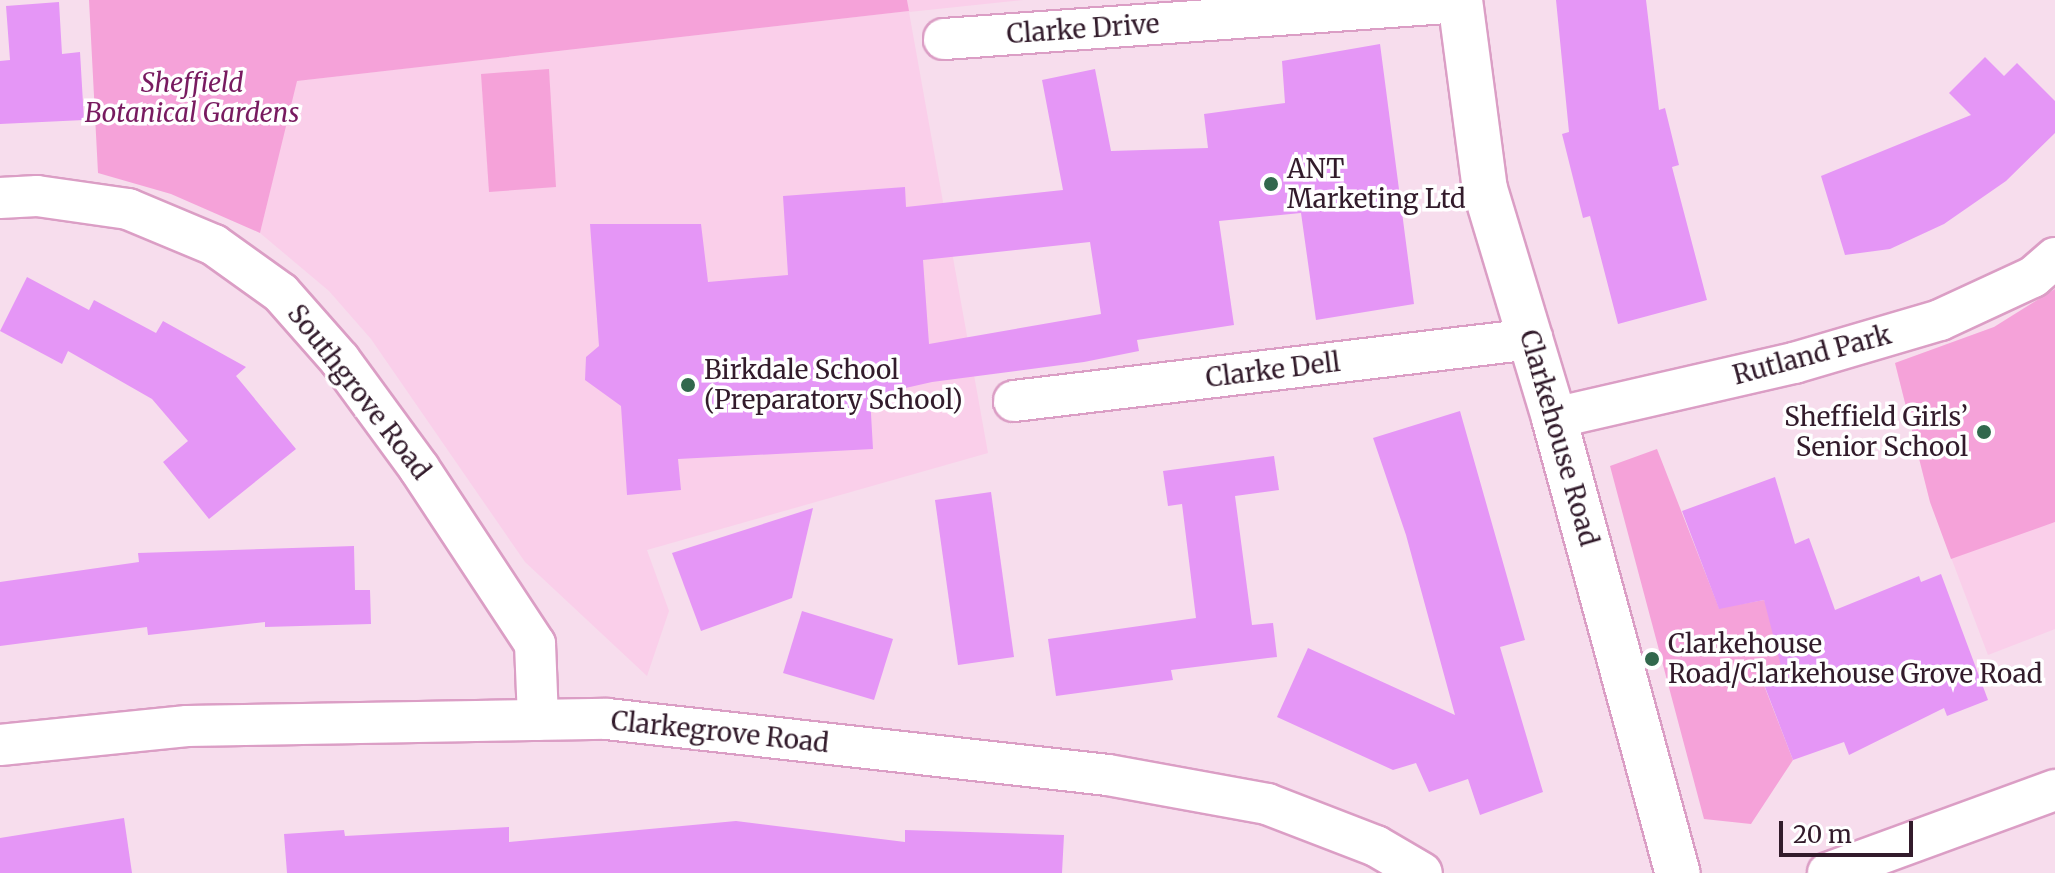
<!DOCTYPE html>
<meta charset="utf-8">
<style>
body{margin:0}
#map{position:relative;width:2055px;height:873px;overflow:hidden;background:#f7dded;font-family:Merriweather,serif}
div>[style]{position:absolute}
.built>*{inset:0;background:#facfea}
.green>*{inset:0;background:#f5a2d9}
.building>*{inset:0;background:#e596f6}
.roads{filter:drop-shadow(2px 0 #db9ec5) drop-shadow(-2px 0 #db9ec5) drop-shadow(0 2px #db9ec5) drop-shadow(0 -2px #db9ec5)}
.minor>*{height:40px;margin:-20px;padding:0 20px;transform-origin:20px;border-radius:20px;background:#fff}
.secondary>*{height:44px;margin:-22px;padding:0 22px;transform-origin:22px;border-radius:22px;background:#fff}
.dots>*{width:22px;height:22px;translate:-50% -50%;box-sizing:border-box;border:4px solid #fff;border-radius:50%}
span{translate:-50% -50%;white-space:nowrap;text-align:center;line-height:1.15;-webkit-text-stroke:7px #fff;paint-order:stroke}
.street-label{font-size:26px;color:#321b2b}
.park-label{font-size:26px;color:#781b60;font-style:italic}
.poi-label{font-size:26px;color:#321b2b}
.left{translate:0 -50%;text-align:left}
.right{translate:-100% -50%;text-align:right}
.scale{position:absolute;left:1779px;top:821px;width:134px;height:36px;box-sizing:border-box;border:4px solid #321b2b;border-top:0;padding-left:10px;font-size:24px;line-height:28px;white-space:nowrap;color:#321b2b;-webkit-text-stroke:6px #fff;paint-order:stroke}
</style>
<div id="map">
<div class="built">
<div style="clip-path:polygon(907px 0,1023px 0,909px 12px,988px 453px,647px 550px,669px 611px,647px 676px,525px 562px,371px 339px,329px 291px,260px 233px,296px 81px,908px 11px)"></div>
<div style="clip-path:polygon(2055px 289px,2055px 629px,1988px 655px,1930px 502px,1895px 363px,1994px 327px)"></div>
</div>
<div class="green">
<div style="clip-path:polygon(89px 0,907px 0,909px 11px,297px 81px,260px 233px,171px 194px,98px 173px)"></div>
<div style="clip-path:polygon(549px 69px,556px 187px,489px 192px,481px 74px)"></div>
<div style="clip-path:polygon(2055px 289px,2055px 522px,1951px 559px,1930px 502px,1895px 363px,1994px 327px)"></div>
<div style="clip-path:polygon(1657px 449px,1719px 608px,1764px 600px,1795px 660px,1760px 675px,1793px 760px,1751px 824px,1704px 819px,1610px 466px)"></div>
</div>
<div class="building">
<div style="clip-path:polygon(1556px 0,1646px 0,1659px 110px,1665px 108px,1679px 165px,1672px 167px,1707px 300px,1618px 324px,1590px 216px,1583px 218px,1562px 134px,1569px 132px)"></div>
<div style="clip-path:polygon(59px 2px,62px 54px,80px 52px,84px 120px,0 124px,0 61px,10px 60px,6px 6px)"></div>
<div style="clip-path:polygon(evenodd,1380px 44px,1414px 304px,1316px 320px,1301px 213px,1219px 221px,1234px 325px,1137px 340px,1139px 351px,1084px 362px,932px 382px,870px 396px,873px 449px,678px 459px,681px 490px,627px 495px,621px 406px,585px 380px,586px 357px,599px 346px,590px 224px,701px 224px,708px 282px,788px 275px,783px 196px,905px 187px,906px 207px,1063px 190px,1042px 80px,1095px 69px,1111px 151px,1208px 148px,1204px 114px,1285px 103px,1282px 61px,1380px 44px,1090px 242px,1101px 314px,929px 344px,923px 260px,1090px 242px)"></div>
<div style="clip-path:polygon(1985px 57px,2004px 76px,2017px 63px,2055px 101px,2055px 133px,2006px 181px,1944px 224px,1890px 249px,1845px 255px,1821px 176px,1971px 115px,1949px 93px)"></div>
<div style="clip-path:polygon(27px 277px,89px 310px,94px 300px,156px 333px,163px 321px,246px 367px,236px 376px,296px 449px,209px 519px,163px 462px,188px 441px,152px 399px,68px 351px,62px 364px,0 331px)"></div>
<div style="clip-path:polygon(1460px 411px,1525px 640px,1500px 647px,1543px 792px,1480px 815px,1468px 779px,1429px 792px,1416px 763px,1393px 770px,1277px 717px,1308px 648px,1455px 715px,1406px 535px,1373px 438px)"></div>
<div style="clip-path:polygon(1274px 456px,1279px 490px,1235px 496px,1252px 625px,1273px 623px,1277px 657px,1171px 670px,1173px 680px,1056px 696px,1048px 639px,1196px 618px,1182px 504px,1168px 506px,1163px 471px)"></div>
<div style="clip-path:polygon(1775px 477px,1795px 544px,1809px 538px,1835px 610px,1919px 576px,1921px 582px,1941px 574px,1988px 700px,1947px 716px,1944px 708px,1849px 755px,1844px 742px,1793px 760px,1760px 674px,1781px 666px,1764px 600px,1719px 609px,1682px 511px)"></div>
<div style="clip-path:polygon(991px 492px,1014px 657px,958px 665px,935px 500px)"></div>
<div style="clip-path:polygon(813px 508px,792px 598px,701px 631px,672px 553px)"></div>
<div style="clip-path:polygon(354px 546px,355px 590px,370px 590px,371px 624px,265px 627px,265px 622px,148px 635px,147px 627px,0 646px,0 582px,139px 562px,138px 553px)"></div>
<div style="clip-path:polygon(802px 611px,893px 639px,874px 700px,783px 673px)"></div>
<div style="clip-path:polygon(124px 818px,132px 873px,0 873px,0 838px)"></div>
<div style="clip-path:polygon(736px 821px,905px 842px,905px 830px,1064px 835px,1062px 873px,287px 873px,284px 834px,344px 830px,345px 836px,509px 827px,509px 842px)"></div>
</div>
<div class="roads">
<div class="minor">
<div style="left:944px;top:39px;width:517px;rotate:-4.1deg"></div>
<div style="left:0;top:198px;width:37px;rotate:-3deg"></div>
<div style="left:37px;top:196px;width:92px;rotate:8.1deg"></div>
<div style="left:128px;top:209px;width:93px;rotate:22.7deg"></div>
<div style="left:214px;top:245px;width:82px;rotate:35.6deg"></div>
<div style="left:281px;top:293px;width:89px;rotate:48.6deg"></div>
<div style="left:340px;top:360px;width:134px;rotate:53.8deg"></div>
<div style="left:419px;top:468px;width:211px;rotate:56.6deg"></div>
<div style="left:535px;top:644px;width:76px;rotate:87.7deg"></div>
<div style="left:1014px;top:401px;width:522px;rotate:-6.83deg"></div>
<div style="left:1554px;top:418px;width:246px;rotate:-12.9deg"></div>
<div style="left:1794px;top:363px;width:152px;rotate:-16.4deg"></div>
<div style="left:1940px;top:320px;width:102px;rotate:-24.8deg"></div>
<div style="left:2033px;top:277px;width:29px;rotate:-41deg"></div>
<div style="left:0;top:745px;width:188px;rotate:-5.8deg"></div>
<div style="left:187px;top:726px;width:420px;rotate:-1deg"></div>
<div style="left:607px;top:719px;width:504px;rotate:6.38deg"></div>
<div style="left:1108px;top:775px;width:162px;rotate:10.3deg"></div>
<div style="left:1267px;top:804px;width:117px;rotate:21.1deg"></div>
<div style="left:1376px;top:846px;width:53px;rotate:30.4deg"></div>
<div style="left:1828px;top:873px;width:242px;rotate:-20.1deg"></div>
</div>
<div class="secondary">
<div style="left:1460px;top:0;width:191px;rotate:82.5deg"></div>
<div style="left:1485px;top:189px;width:239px;rotate:73.2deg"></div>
<div style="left:1554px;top:418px;width:472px;rotate:74.8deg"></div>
</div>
</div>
<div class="dots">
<div style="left:1271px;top:184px;background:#32684d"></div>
<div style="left:688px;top:385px;background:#32684d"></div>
<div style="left:1984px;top:432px;background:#32684d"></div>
<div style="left:1652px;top:659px;background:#32684d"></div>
</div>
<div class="street-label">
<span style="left:1083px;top:29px;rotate:-4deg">Clarke Drive</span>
<span style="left:1812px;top:355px;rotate:-15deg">Rutland Park</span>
<span style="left:1273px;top:370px;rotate:-7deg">Clarke Dell</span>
<span style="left:359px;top:392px;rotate:52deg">Southgrove Road</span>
<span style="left:1559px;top:438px;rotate:74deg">Clarkehouse Road</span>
<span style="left:720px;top:732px;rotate:6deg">Clarkegrove Road</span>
</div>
<div class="park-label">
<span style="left:192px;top:98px">Sheffield<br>Botanical Gardens</span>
</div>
<div class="poi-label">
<span class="left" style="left:1287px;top:184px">ANT<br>Marketing Ltd</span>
<span class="left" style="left:704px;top:385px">Birkdale School<br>(Preparatory School)</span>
<span class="right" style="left:1968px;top:432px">Sheffield Girls’<br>Senior School</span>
<span class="left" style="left:1668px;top:659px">Clarkehouse<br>Road/Clarkehouse Grove Road</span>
</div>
<div class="scale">20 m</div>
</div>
